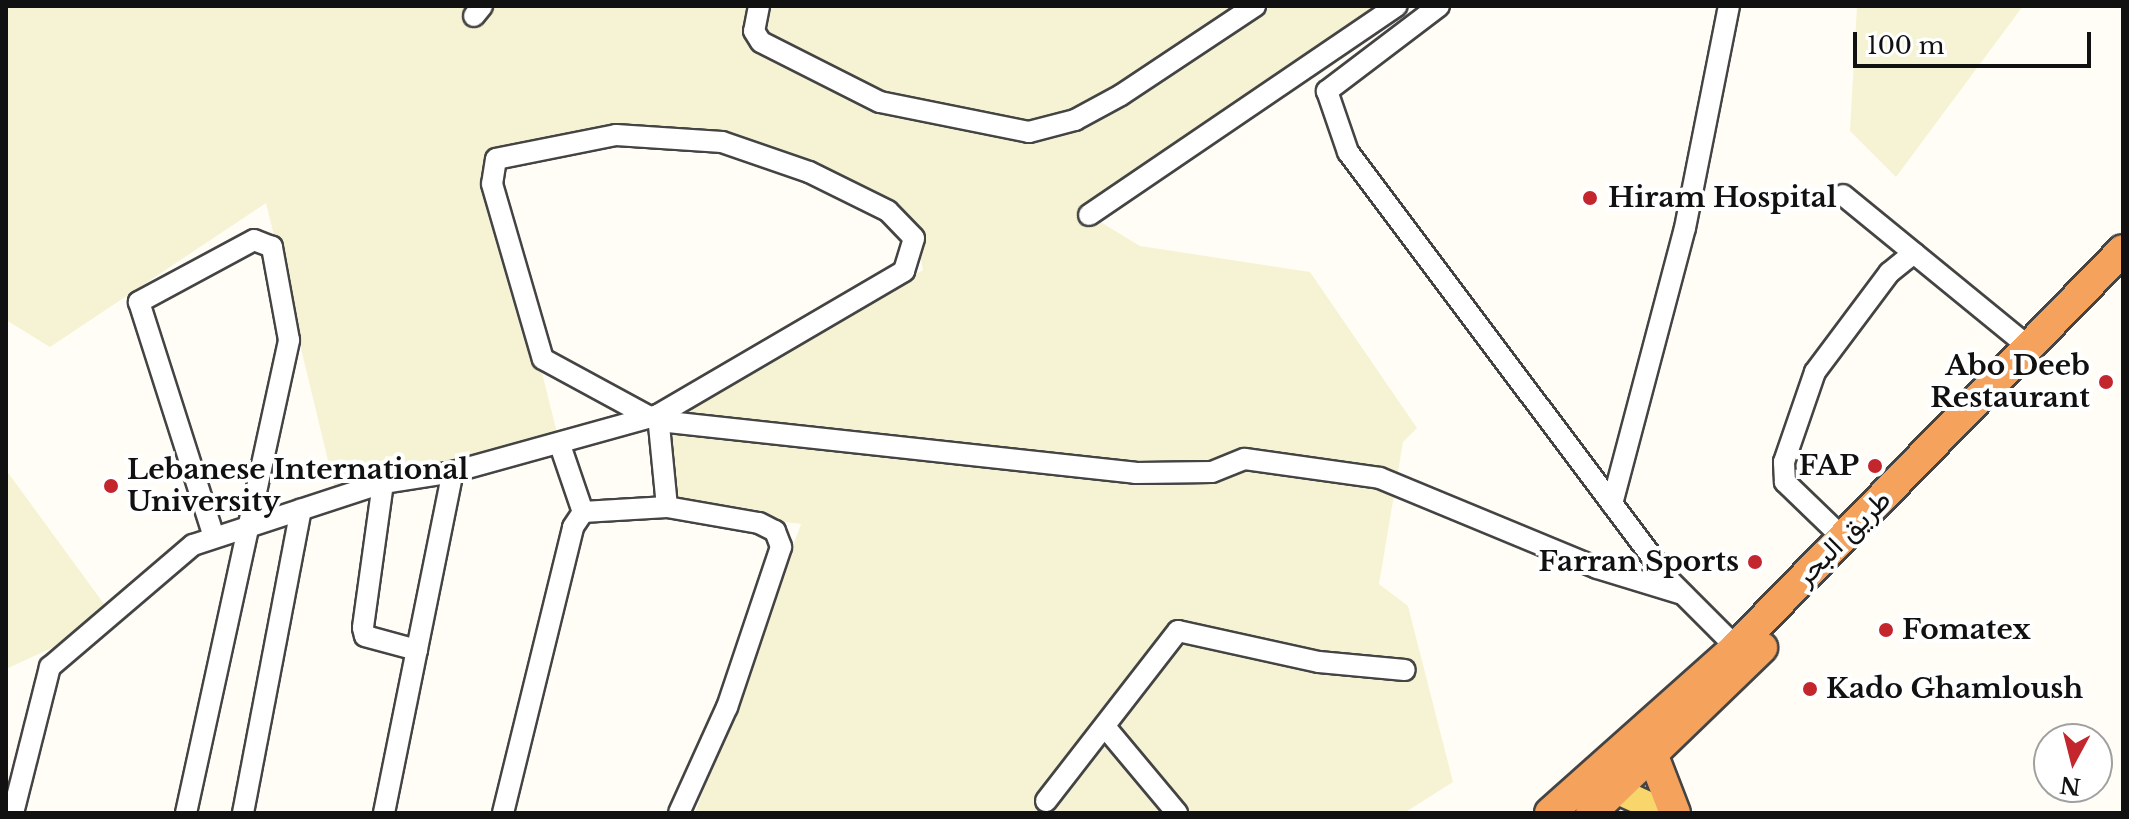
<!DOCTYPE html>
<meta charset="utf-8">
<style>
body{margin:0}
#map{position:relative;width:2129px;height:819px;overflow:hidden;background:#fffdf5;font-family:"Libre Baskerville",Vazirmatn,serif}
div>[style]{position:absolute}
.farmland>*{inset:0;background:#f6f3d4}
.roads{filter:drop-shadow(2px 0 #444) drop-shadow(-2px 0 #444) drop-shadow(0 2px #444) drop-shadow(0 -2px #444)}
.minor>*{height:20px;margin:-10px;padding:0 10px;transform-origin:10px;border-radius:10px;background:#fff}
.major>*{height:26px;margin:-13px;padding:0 13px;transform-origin:13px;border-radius:13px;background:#f9d66b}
.highway>*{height:30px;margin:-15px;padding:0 15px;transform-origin:15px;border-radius:15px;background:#f5a25d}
.dots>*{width:22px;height:22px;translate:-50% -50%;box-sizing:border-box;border:4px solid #fff;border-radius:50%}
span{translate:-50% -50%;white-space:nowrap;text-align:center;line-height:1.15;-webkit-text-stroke:8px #fff;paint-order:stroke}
.poi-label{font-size:28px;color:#111;font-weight:700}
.left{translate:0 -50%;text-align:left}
.right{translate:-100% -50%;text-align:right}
.street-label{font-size:28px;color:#111}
.frame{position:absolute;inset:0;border:8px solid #111;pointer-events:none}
.north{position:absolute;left:2033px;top:723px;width:80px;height:80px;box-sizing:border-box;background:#fff;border:2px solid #a0a0a0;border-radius:50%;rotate:187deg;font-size:22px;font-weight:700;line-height:32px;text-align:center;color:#111}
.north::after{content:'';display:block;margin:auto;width:28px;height:36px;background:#c4262e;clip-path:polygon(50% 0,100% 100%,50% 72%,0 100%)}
.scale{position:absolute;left:1853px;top:32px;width:238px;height:36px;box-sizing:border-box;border:4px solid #111;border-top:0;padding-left:10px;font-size:24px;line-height:28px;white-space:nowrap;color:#111;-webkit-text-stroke:6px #fff;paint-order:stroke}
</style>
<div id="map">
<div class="farmland">
<div style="clip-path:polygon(6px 6px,1397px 6px,1089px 215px,1140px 246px,1310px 272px,1417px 428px,1403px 442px,1379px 584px,1408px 606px,1453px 782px,1404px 813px,695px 813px,801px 524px,667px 507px,659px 421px,923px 270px,916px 235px,809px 167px,644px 137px,491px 168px,560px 445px,337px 498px,266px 203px,50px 347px,6px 320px)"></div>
<div style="clip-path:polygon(1857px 6px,2023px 6px,1896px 177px,1850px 131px)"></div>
<div style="clip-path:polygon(6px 470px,115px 619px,6px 669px)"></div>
</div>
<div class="roads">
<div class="minor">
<div style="left:759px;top:6px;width:25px;rotate:101deg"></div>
<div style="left:754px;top:31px;width:13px;rotate:58deg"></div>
<div style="left:761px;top:42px;width:133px;rotate:26.8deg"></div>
<div style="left:880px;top:102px;width:152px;rotate:11.4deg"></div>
<div style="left:1029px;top:132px;width:48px;rotate:-14.6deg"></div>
<div style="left:1075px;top:120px;width:52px;rotate:-28.5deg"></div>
<div style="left:1121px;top:95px;width:161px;rotate:-33.6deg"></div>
<div style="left:1439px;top:6px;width:141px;rotate:142.8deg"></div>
<div style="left:1327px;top:91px;width:65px;rotate:71deg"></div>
<div style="left:1348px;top:152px;width:536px;rotate:53.11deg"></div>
<div style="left:1670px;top:581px;width:93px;rotate:45deg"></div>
<div style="left:474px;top:16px;width:13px;rotate:-51deg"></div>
<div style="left:1843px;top:195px;width:242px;rotate:39.3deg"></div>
<div style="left:1089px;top:215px;width:372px;rotate:-34.2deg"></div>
<div style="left:658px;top:415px;width:92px;rotate:84.4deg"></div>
<div style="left:659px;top:421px;width:479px;rotate:6.2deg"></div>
<div style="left:1135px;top:473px;width:77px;rotate:-0.7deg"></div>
<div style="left:1212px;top:472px;width:35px;rotate:-22deg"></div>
<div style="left:1245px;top:459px;width:136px;rotate:8deg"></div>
<div style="left:1380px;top:478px;width:235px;rotate:22.5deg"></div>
<div style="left:1597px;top:568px;width:89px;rotate:17deg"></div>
<div style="left:560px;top:445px;width:71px;rotate:71.1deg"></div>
<div style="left:383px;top:483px;width:146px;rotate:97.9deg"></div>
<div style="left:363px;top:628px;width:8px;rotate:76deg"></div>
<div style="left:365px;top:636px;width:54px;rotate:15.1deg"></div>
<div style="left:1612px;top:504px;width:285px;rotate:-75.2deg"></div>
<div style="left:1685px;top:228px;width:226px;rotate:-78.8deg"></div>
<div style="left:1843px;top:538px;width:81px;rotate:-136deg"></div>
<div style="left:1785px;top:482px;width:20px;rotate:-93deg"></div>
<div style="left:1784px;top:462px;width:95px;rotate:-71deg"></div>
<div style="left:1815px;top:372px;width:124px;rotate:-53.2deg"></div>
<div style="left:1889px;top:273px;width:32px;rotate:-39deg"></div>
<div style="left:1106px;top:728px;width:111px;rotate:50.1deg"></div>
<div style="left:1046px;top:801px;width:215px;rotate:-52.2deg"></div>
<div style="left:1178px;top:631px;width:144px;rotate:12.4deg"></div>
<div style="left:1319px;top:662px;width:86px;rotate:5.3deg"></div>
<div style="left:13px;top:813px;width:151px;rotate:-75.8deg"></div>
<div style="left:50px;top:667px;width:188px;rotate:-40.5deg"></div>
<div style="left:193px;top:545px;width:200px;rotate:-18.1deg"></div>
<div style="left:383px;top:483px;width:71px;rotate:-8.9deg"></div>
<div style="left:453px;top:472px;width:213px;rotate:-15.5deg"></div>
<div style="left:658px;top:415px;width:285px;rotate:-30.3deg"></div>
<div style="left:904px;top:271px;width:34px;rotate:-73deg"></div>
<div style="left:914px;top:238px;width:37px;rotate:-134deg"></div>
<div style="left:888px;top:211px;width:88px;rotate:-153.7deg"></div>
<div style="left:809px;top:172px;width:92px;rotate:-161deg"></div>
<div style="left:722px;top:142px;width:106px;rotate:-176.2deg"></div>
<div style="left:616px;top:135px;width:122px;rotate:168.7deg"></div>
<div style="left:496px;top:159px;width:25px;rotate:99deg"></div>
<div style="left:492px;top:184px;width:182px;rotate:73.8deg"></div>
<div style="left:543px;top:359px;width:122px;rotate:28.5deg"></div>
<div style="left:186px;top:813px;width:484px;rotate:-77.7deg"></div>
<div style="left:289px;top:340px;width:95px;rotate:-100.4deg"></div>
<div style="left:272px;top:247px;width:19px;rotate:-159deg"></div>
<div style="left:254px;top:240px;width:131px;rotate:151.7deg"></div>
<div style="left:139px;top:302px;width:244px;rotate:72.3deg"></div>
<div style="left:243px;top:813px;width:309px;rotate:-79.2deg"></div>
<div style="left:384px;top:813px;width:348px;rotate:-78.6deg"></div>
<div style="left:503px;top:813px;width:294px;rotate:-76.2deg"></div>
<div style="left:573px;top:527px;width:18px;rotate:-56deg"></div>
<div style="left:583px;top:512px;width:84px;rotate:-3.4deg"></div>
<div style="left:667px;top:507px;width:93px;rotate:9.9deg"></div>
<div style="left:759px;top:523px;width:18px;rotate:27deg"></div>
<div style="left:775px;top:531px;width:17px;rotate:69deg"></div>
<div style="left:781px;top:547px;width:169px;rotate:108.6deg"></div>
<div style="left:727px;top:707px;width:116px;rotate:114.4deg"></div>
</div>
<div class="major">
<div style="left:1600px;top:783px;width:72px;rotate:24.4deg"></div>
</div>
<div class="highway">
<div style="left:1653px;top:756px;width:61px;rotate:68.9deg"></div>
<div style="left:1550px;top:813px;width:249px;rotate:-41.7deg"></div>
<div style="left:1736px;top:647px;width:554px;rotate:-45.73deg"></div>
<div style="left:1591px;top:813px;width:238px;rotate:-44deg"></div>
</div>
</div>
<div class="dots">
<div style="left:1590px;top:198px;background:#c4262e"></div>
<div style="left:2106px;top:382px;background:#c4262e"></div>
<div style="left:1875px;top:466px;background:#c4262e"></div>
<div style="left:111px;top:486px;background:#c4262e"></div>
<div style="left:1755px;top:562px;background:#c4262e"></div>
<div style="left:1886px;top:630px;background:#c4262e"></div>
<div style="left:1810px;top:689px;background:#c4262e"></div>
</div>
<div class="poi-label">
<span class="left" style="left:1608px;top:198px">Hiram Hospital</span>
<span class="right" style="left:2090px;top:382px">Abo Deeb<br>Restaurant</span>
<span class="right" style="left:1859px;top:466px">FAP</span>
<span class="left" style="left:127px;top:486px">Lebanese International<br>University</span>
<span class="right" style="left:1739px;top:562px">Farran Sports</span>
<span class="left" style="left:1902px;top:630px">Fomatex</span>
<span class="left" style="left:1826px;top:689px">Kado Ghamloush</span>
</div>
<div class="street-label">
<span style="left:1843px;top:538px;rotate:-45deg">طريق البحر</span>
</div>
<div class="frame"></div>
<div class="north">N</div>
<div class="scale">100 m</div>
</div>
